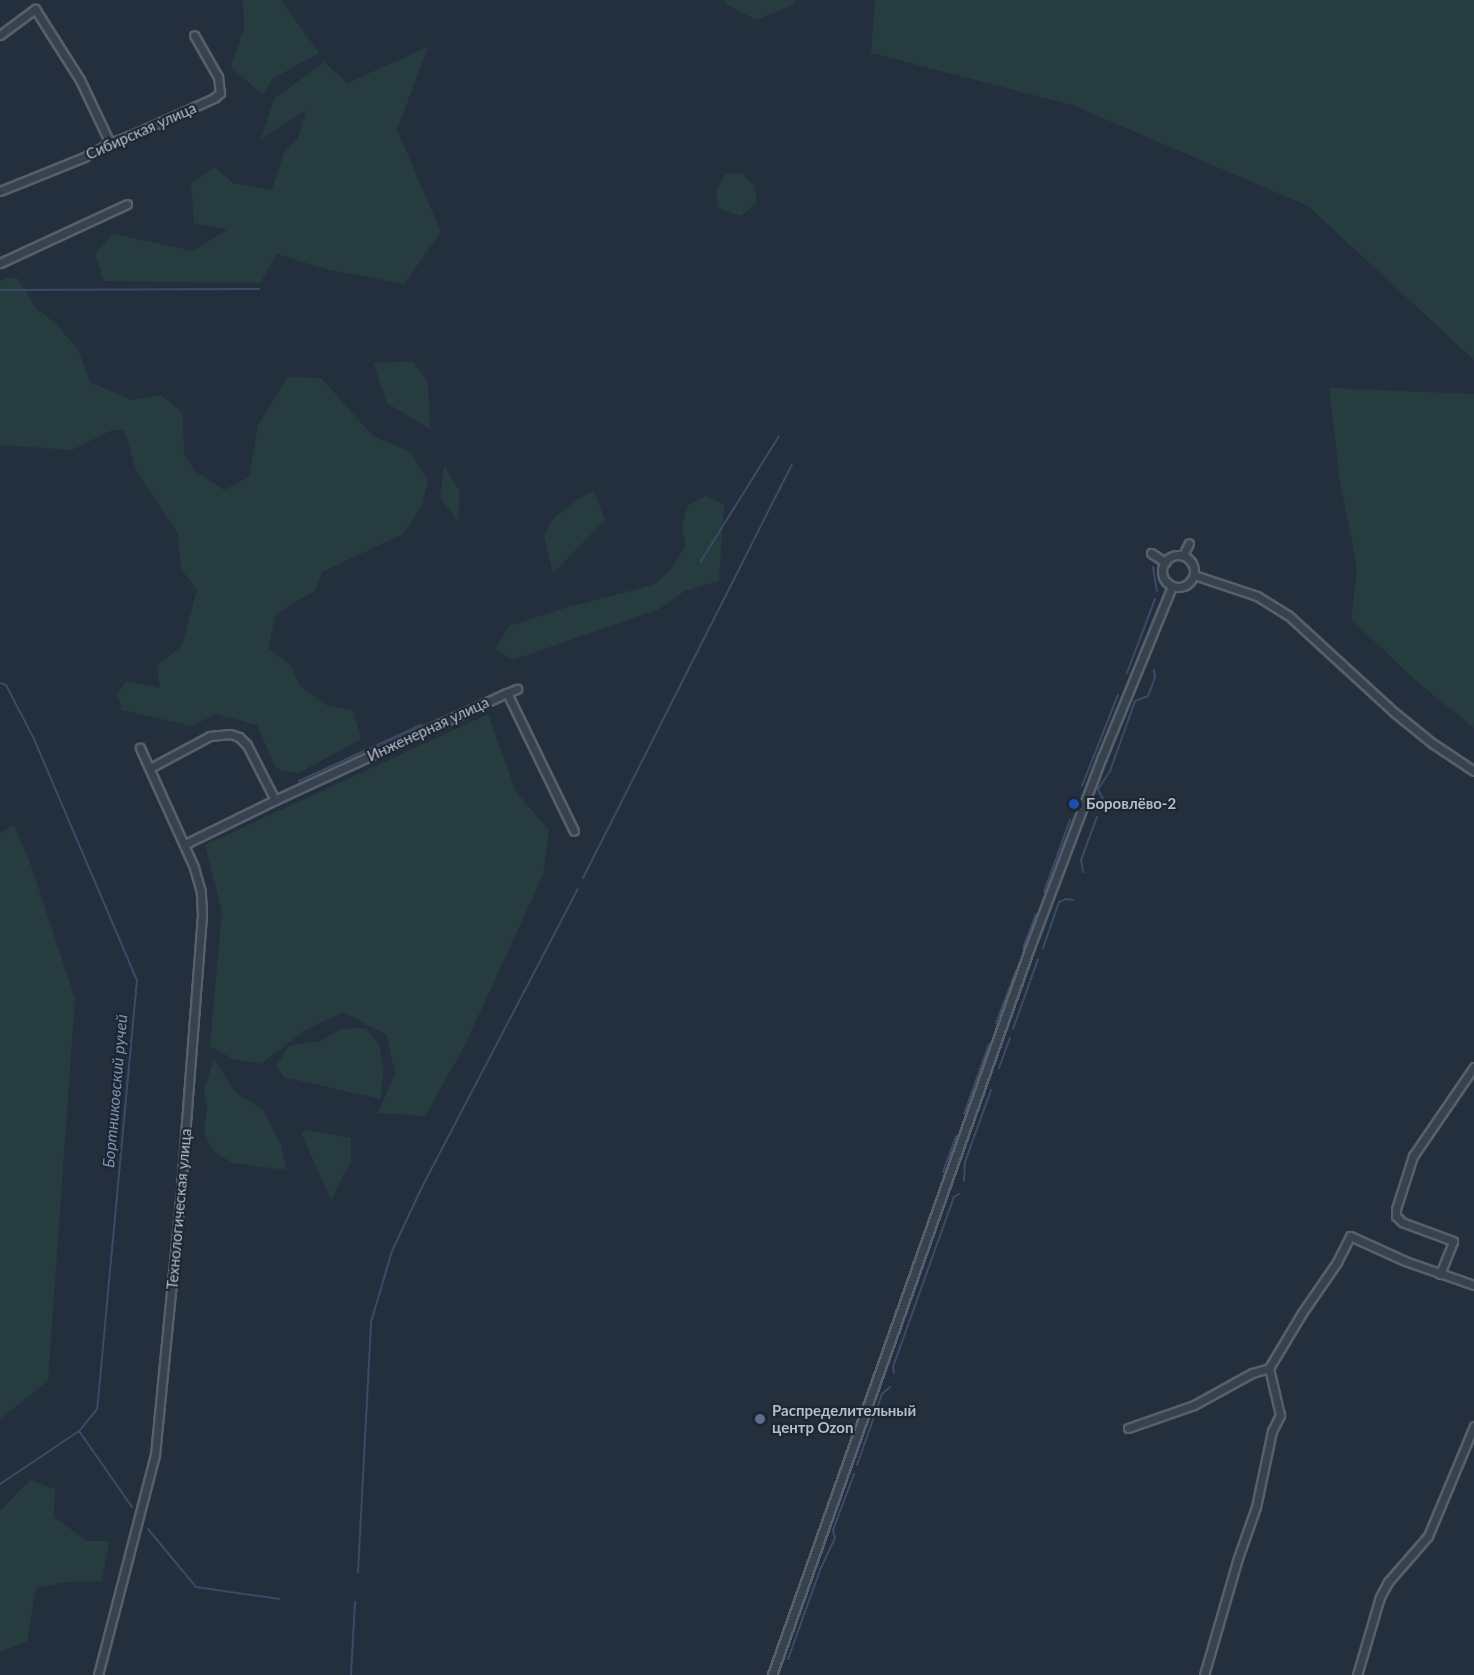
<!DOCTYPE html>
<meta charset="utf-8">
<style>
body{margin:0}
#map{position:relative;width:1474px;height:1675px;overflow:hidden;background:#242f3e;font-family:Lato,sans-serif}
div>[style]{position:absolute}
.green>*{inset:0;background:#263c3f}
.stream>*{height:2px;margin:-1px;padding:0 1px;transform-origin:1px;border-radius:1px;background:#394c67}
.roads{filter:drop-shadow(2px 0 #565f6c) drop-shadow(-2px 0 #565f6c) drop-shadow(0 2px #565f6c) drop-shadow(0 -2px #565f6c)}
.minor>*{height:7px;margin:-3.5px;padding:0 3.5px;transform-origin:3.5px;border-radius:3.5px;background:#38414e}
.minor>.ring{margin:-3.5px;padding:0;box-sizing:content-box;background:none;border:7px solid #38414e;border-radius:50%}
.dots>*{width:16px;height:16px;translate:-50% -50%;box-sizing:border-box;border:3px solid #1d2633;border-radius:50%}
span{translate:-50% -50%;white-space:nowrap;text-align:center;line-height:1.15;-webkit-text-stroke:4.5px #1d2633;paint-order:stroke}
.street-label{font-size:15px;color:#b4bcc9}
.poi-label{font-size:15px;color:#b4bcc9;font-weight:700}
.left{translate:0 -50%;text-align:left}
.water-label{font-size:16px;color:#7c92b1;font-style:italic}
</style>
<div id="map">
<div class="green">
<div style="clip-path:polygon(243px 0,281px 0,319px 53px,272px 79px,263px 95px,231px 67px,244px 28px)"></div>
<div style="clip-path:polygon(724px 0,795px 0,794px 4px,756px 20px,726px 4px)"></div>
<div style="clip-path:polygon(875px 0,1474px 0,1474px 360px,1308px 206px,1072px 105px,871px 53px)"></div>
<div style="clip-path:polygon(428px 47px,397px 130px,441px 232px,404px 284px,325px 269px,277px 254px,260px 283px,104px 281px,95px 254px,113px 234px,193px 251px,227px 230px,194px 223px,191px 183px,215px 167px,233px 183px,272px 190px,284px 152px,298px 138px,306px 110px,261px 139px,274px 99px,324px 62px,347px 83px)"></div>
<div style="clip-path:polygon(742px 173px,754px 186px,757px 203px,741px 216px,718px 208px,716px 191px,726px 174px)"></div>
<div style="clip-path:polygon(6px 278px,17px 278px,37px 309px,55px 323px,78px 349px,90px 382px,131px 400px,161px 395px,183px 413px,184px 455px,195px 471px,224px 490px,249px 477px,258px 425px,288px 377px,321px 378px,373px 436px,410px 452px,428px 480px,422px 506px,403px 534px,322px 572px,316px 590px,276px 614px,268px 648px,292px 667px,299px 685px,326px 705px,353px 711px,361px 739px,299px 773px,282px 771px,275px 766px,257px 725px,216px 714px,192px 726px,122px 710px,117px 694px,127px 681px,160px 688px,157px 665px,182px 646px,197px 590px,181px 569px,178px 534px,136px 470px,124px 429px,110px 431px,72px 450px,0 445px,0 281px)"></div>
<div style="clip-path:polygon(413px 361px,428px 382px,430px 429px,387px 403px,373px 363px)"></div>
<div style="clip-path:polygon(1329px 388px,1474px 394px,1474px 728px,1415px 680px,1351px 619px,1357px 567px,1340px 482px)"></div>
<div style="clip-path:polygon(444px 466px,460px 492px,458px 522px,440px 497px)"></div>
<div style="clip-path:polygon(594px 491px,605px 520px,553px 573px,544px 536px,552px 520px,576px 500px)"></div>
<div style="clip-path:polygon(706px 496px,724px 505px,719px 581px,685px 591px,659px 609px,513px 660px,495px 649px,509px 626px,568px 607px,653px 585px,671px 570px,686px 545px,682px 526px,688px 505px)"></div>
<div style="clip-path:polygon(488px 714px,516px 792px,549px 830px,543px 875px,465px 1045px,425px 1116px,378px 1113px,395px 1074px,387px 1035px,343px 1012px,304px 1031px,261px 1064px,233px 1059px,210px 1046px,222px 911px,205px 845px)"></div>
<div style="clip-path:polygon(14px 824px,32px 868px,75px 999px,48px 1381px,0 1419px,0 834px)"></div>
<div style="clip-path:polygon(365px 1028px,379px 1044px,384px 1070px,380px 1099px,284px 1077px,276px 1066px,289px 1046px,320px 1041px,342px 1029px)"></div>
<div style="clip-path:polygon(214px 1059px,236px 1093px,263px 1109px,281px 1145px,286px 1170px,232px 1163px,212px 1150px,204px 1131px,207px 1109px,204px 1090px)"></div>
<div style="clip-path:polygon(308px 1130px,351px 1138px,351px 1161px,331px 1200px,301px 1133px)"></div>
<div style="clip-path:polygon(30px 1480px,55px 1489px,54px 1517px,87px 1541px,109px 1541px,102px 1581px,67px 1582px,36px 1588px,27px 1641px,0 1652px,0 1511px)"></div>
</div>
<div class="stream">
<div style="left:0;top:290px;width:259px;rotate:-0.2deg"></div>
<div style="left:701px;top:561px;width:147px;rotate:-58deg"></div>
<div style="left:1153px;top:567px;width:24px;rotate:81deg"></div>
<div style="left:1127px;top:673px;width:79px;rotate:-69.3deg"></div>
<div style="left:0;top:683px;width:6px;rotate:18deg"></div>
<div style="left:6px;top:685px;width:61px;rotate:62.6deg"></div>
<div style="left:34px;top:739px;width:262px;rotate:66.9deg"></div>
<div style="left:137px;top:980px;width:431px;rotate:95.3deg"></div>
<div style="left:97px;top:1409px;width:28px;rotate:129deg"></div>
<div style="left:79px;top:1431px;width:95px;rotate:146.1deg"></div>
<div style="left:299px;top:781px;width:134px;rotate:-24.7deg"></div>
<div style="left:1082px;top:786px;width:98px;rotate:-68.4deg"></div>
<div style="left:1104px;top:801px;width:13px;rotate:-117deg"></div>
<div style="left:1098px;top:789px;width:22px;rotate:-56deg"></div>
<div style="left:1110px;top:771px;width:74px;rotate:-70.3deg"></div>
<div style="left:1135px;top:701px;width:14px;rotate:-21deg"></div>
<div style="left:1148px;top:696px;width:19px;rotate:-69deg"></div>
<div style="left:1155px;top:678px;width:8px;rotate:-97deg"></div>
<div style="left:1083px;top:872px;width:12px;rotate:-99deg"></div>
<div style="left:1081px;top:860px;width:46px;rotate:-69.6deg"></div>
<div style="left:583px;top:878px;width:463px;rotate:-63.2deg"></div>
<div style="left:1044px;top:892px;width:77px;rotate:-70.1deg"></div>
<div style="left:1023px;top:948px;width:36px;rotate:-69deg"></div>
<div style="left:1043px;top:948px;width:49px;rotate:-70.8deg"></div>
<div style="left:1059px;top:902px;width:8px;rotate:-23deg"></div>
<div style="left:1066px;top:899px;width:7px;rotate:8deg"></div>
<div style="left:996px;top:1023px;width:56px;rotate:-69deg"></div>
<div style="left:1013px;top:1029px;width:74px;rotate:-70.3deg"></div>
<div style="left:999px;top:1068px;width:32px;rotate:-70deg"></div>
<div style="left:964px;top:1114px;width:74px;rotate:-70.3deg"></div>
<div style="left:943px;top:1172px;width:38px;rotate:-70deg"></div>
<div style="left:964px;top:1181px;width:19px;rotate:-87deg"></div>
<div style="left:965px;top:1162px;width:77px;rotate:-70.1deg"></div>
<div style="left:894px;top:1373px;width:6px;rotate:-99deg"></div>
<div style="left:893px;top:1367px;width:181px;rotate:-70.3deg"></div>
<div style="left:954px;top:1197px;width:6px;rotate:-31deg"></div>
<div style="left:79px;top:1431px;width:93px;rotate:55.1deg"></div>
<div style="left:857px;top:1465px;width:75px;rotate:-70.6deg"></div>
<div style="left:882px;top:1394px;width:11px;rotate:-41deg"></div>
<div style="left:148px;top:1529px;width:75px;rotate:50.4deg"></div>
<div style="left:196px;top:1587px;width:84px;rotate:8.2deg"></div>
<div style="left:358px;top:1572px;width:250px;rotate:-87deg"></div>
<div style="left:371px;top:1322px;width:74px;rotate:-73.5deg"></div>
<div style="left:392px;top:1251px;width:71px;rotate:-64.9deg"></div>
<div style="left:422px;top:1187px;width:336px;rotate:-62.4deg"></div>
<div style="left:788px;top:1659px;width:95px;rotate:-70.2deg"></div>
<div style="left:820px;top:1570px;width:35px;rotate:-65deg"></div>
<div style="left:835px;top:1538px;width:8px;rotate:-104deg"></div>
<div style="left:833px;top:1530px;width:60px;rotate:-69.4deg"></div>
<div style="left:351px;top:1675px;width:73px;rotate:-86.9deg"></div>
</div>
<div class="roads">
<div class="minor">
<div style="left:0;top:35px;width:44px;rotate:-36.6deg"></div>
<div style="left:35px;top:9px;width:84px;rotate:57.6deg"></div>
<div style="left:80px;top:80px;width:70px;rotate:64.5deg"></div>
<div style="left:0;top:191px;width:91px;rotate:-22deg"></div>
<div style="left:84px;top:157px;width:30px;rotate:-28deg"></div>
<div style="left:110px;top:143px;width:26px;rotate:-21deg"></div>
<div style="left:134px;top:134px;width:88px;rotate:-24.2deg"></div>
<div style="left:214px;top:98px;width:8px;rotate:-40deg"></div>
<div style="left:220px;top:93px;width:16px;rotate:-97deg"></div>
<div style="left:218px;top:77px;width:48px;rotate:-119.7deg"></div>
<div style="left:0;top:263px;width:140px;rotate:-24.9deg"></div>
<div style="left:1151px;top:553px;width:17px;rotate:33deg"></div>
<div class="ring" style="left:1162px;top:555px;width:25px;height:25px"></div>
<div style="left:1183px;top:555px;width:13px;rotate:-63deg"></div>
<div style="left:1194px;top:575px;width:66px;rotate:18.4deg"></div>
<div style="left:1257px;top:596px;width:36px;rotate:32deg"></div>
<div style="left:1288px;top:615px;width:145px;rotate:42.5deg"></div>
<div style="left:1395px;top:713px;width:48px;rotate:39deg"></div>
<div style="left:1432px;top:743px;width:50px;rotate:33.7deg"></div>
<div style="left:507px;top:693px;width:11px;rotate:-22deg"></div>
<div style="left:150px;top:768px;width:68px;rotate:-28.1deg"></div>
<div style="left:210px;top:736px;width:20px;rotate:-6deg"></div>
<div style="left:230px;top:734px;width:9px;rotate:18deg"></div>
<div style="left:239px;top:737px;width:11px;rotate:45deg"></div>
<div style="left:247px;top:745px;width:62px;rotate:63deg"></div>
<div style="left:275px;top:800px;width:100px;rotate:153.9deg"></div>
<div style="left:275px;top:800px;width:255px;rotate:-24.8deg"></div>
<div style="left:507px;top:693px;width:153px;rotate:64.1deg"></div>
<div style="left:1440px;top:1274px;width:35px;rotate:-68deg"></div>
<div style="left:1453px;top:1241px;width:54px;rotate:-159.6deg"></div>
<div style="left:1402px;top:1222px;width:8px;rotate:-135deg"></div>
<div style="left:1396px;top:1216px;width:7px;rotate:-90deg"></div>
<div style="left:1396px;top:1209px;width:56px;rotate:-72.2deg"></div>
<div style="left:1413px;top:1156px;width:108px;rotate:-55.6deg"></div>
<div style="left:1128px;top:1428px;width:70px;rotate:-19.2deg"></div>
<div style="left:1194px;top:1405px;width:66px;rotate:-28.9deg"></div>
<div style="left:1252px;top:1373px;width:18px;rotate:-16deg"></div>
<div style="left:98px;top:1675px;width:227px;rotate:-75.5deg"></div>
<div style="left:155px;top:1455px;width:268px;rotate:-84.4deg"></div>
<div style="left:181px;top:1188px;width:275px;rotate:-85.6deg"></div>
<div style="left:202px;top:914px;width:22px;rotate:-93deg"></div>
<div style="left:201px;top:892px;width:26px;rotate:-106deg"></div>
<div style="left:194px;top:867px;width:131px;rotate:-114.4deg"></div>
<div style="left:772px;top:1675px;width:769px;rotate:-70.48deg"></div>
<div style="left:1029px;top:950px;width:206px;rotate:-69.3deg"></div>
<div style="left:1102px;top:757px;width:185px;rotate:-67.7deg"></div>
<div style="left:1204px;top:1675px;width:122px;rotate:-73.8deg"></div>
<div style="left:1238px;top:1558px;width:54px;rotate:-70.6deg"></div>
<div style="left:1256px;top:1507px;width:78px;rotate:-78.1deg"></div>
<div style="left:1272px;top:1431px;width:18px;rotate:-63deg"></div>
<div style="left:1280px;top:1415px;width:48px;rotate:-103.2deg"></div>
<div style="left:1269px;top:1368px;width:64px;rotate:-59deg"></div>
<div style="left:1302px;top:1313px;width:62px;rotate:-55.5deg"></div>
<div style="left:1337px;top:1262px;width:29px;rotate:-63deg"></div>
<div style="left:1350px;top:1236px;width:60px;rotate:24.4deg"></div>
<div style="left:1405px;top:1261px;width:73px;rotate:19.2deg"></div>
<div style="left:1357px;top:1675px;width:81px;rotate:-73.6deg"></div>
<div style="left:1380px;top:1597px;width:17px;rotate:-62deg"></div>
<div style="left:1388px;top:1582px;width:61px;rotate:-49deg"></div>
<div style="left:1428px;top:1536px;width:119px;rotate:-67.3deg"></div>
</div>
</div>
<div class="dots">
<div style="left:1074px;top:804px;background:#1a4fb4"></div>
<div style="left:760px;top:1419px;background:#5c6f8a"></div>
</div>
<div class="street-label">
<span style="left:141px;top:131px;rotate:-24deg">Сибирская улица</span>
<span style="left:428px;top:729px;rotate:-25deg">Инженерная улица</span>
<span style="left:179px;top:1209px;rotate:-85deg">Технологическая улица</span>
</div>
<div class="poi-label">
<span class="left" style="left:1086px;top:804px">Боровлёво-2</span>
<span class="left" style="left:772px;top:1419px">Распределительный<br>центр Ozon</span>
</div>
<div class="water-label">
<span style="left:115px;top:1091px;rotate:-85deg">Бортниковский ручей</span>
</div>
</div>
